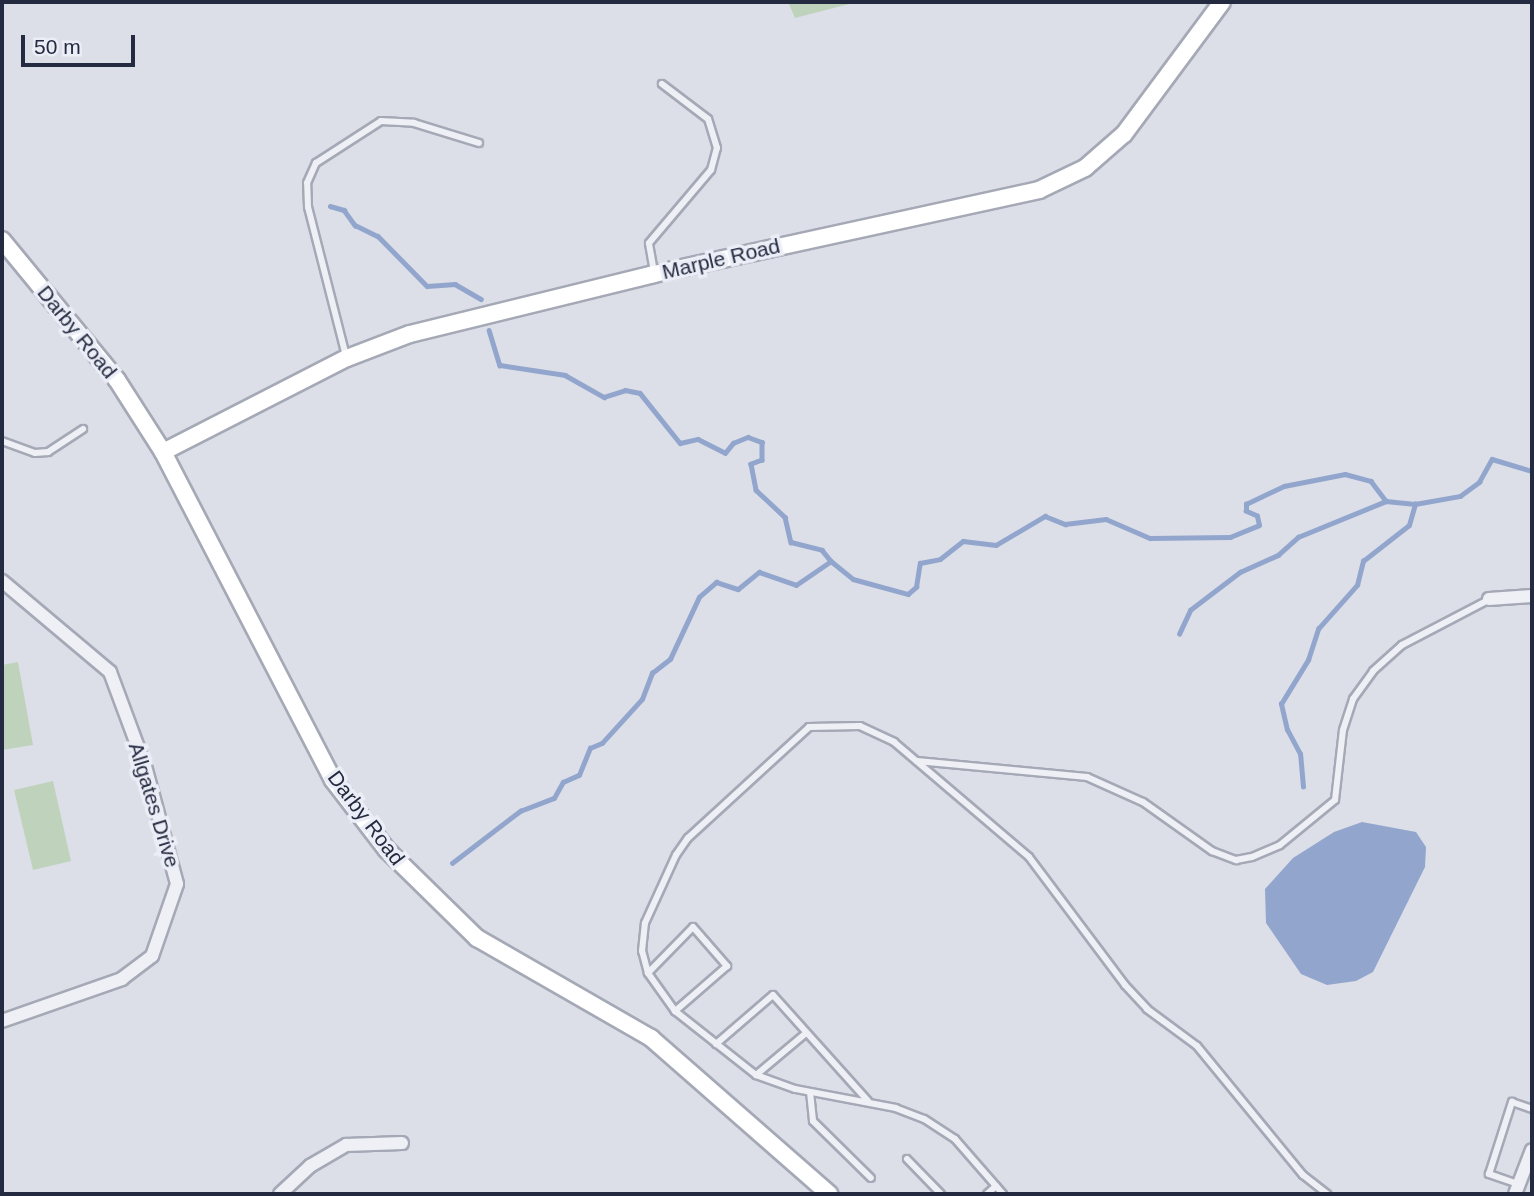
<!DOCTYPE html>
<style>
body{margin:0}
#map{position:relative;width:1534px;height:1196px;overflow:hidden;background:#dcdfe8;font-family:Helvetica,sans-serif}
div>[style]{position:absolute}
.green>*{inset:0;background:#bfd3bc}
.water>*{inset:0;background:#92a6cd}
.stream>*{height:4.5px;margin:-2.25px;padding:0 2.25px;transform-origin:2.25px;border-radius:2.25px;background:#92a6cd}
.roads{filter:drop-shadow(2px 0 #a5a9b6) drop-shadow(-2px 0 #a5a9b6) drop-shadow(0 2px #a5a9b6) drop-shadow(0 -2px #a5a9b6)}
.lane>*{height:6px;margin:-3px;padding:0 3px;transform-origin:3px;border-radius:3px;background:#eff0f6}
.street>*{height:12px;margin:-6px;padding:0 6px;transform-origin:6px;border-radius:6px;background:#eff0f6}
.secondary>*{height:16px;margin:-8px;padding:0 8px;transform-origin:8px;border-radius:8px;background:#fff}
span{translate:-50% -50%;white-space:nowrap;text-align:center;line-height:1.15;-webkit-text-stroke:7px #ebeef6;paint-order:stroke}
.street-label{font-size:21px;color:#242a40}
.frame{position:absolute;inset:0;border:4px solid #242a40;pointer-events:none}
.scale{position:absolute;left:21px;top:35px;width:114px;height:32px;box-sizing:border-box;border:4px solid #242a40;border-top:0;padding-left:9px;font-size:21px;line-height:24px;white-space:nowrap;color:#242a40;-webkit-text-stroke:5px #ebeef6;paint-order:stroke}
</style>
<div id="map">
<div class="green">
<div style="clip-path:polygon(788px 2px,857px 2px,795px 18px)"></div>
<div style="clip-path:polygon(18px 662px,33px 745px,2px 750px,2px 665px)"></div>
<div style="clip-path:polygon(53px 781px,71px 861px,33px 870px,14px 790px)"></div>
</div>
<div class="water">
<div style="clip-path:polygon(1362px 822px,1416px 832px,1426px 847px,1425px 867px,1373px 972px,1356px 981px,1327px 985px,1301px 974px,1266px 923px,1265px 889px,1293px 858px,1334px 832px)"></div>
</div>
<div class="stream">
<div style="left:330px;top:206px;width:15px;rotate:16deg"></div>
<div style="left:344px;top:210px;width:19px;rotate:54deg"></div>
<div style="left:355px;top:225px;width:25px;rotate:26deg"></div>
<div style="left:378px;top:236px;width:70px;rotate:45.6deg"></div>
<div style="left:427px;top:286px;width:28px;rotate:-4deg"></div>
<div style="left:455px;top:284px;width:30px;rotate:30deg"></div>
<div style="left:489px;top:330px;width:37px;rotate:73deg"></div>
<div style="left:500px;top:365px;width:66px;rotate:8.7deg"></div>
<div style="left:565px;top:375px;width:45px;rotate:29.4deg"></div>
<div style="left:604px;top:397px;width:22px;rotate:-18deg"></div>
<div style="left:625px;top:390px;width:15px;rotate:11deg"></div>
<div style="left:640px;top:393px;width:64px;rotate:51.3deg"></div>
<div style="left:680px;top:443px;width:18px;rotate:-13deg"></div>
<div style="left:698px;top:439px;width:30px;rotate:27deg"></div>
<div style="left:725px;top:453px;width:13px;rotate:-51deg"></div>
<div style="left:733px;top:443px;width:16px;rotate:-22deg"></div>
<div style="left:748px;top:437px;width:15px;rotate:20deg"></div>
<div style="left:762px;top:442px;width:18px;rotate:90deg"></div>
<div style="left:762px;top:460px;width:12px;rotate:160deg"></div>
<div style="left:751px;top:464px;width:26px;rotate:79deg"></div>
<div style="left:756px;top:490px;width:40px;rotate:43deg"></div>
<div style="left:785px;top:517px;width:26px;rotate:77deg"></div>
<div style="left:791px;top:542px;width:32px;rotate:14deg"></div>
<div style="left:822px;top:550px;width:14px;rotate:51deg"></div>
<div style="left:1179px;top:634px;width:26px;rotate:-65deg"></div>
<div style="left:1190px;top:610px;width:63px;rotate:-37.2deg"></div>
<div style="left:1240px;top:572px;width:42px;rotate:-24.1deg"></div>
<div style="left:1278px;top:555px;width:27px;rotate:-42deg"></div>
<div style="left:1298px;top:537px;width:95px;rotate:-22.2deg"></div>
<div style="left:1303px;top:787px;width:33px;rotate:-95deg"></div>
<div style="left:1300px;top:754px;width:27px;rotate:-118deg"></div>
<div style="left:1287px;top:730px;width:27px;rotate:-103deg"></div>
<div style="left:1281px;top:704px;width:52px;rotate:-58.5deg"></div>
<div style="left:1308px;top:660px;width:33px;rotate:-72deg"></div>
<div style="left:1318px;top:629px;width:59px;rotate:-48.4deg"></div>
<div style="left:1357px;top:585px;width:25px;rotate:-76deg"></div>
<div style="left:1363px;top:561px;width:58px;rotate:-38deg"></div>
<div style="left:1409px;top:525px;width:22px;rotate:-74deg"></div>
<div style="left:452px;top:863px;width:86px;rotate:-37.4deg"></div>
<div style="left:520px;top:811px;width:36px;rotate:-21deg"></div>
<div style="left:554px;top:798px;width:18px;rotate:-61deg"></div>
<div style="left:563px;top:782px;width:17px;rotate:-24deg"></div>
<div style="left:579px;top:775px;width:29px;rotate:-68deg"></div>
<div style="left:590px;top:748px;width:13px;rotate:-23deg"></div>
<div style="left:602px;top:743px;width:59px;rotate:-47.7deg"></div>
<div style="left:642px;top:699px;width:28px;rotate:-69deg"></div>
<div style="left:652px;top:673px;width:23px;rotate:-38deg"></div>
<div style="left:670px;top:659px;width:68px;rotate:-64.9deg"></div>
<div style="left:699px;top:597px;width:23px;rotate:-41deg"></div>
<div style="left:716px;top:582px;width:23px;rotate:18deg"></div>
<div style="left:738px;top:589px;width:27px;rotate:-39deg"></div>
<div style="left:759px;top:572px;width:39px;rotate:19deg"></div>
<div style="left:796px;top:585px;width:42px;rotate:-34.4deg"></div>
<div style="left:831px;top:561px;width:28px;rotate:39deg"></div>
<div style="left:853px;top:579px;width:57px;rotate:15.3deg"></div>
<div style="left:908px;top:594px;width:11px;rotate:-41deg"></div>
<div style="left:916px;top:587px;width:24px;rotate:-81deg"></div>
<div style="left:920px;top:563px;width:20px;rotate:-11deg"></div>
<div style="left:940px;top:559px;width:29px;rotate:-38deg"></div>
<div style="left:963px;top:541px;width:33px;rotate:7deg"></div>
<div style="left:996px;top:545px;width:57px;rotate:-30.6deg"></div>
<div style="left:1045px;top:516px;width:22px;rotate:22deg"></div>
<div style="left:1065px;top:524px;width:41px;rotate:-7deg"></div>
<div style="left:1106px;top:519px;width:48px;rotate:23.4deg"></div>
<div style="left:1150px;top:538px;width:80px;rotate:-0.7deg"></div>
<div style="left:1230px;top:537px;width:31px;rotate:-22deg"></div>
<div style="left:1259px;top:525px;width:9px;rotate:-103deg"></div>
<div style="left:1257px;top:516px;width:12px;rotate:-156deg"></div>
<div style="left:1246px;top:511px;width:7px;rotate:-90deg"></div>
<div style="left:1246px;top:504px;width:42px;rotate:-25.3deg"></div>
<div style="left:1284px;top:486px;width:62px;rotate:-11.1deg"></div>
<div style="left:1345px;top:474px;width:27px;rotate:15deg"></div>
<div style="left:1371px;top:481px;width:25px;rotate:53deg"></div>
<div style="left:1386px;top:501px;width:29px;rotate:6deg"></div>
<div style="left:1415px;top:504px;width:46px;rotate:-10.1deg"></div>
<div style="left:1460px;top:496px;width:24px;rotate:-36deg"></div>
<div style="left:1479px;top:482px;width:26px;rotate:-61deg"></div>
<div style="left:1492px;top:459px;width:42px;rotate:16.7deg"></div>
</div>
<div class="roads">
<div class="lane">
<div style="left:654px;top:272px;width:29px;rotate:-100deg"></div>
<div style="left:649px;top:243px;width:96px;rotate:-49.7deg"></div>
<div style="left:711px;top:170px;width:23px;rotate:-75deg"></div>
<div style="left:717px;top:148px;width:30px;rotate:-107deg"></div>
<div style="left:708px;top:119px;width:58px;rotate:-142.7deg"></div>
<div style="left:346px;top:356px;width:154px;rotate:-104.3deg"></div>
<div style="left:308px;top:207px;width:24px;rotate:-92deg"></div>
<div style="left:307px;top:183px;width:22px;rotate:-66deg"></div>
<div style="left:316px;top:163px;width:77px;rotate:-32.9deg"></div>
<div style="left:381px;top:121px;width:33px;rotate:3deg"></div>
<div style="left:414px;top:123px;width:68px;rotate:17.1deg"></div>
<div style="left:2px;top:441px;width:35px;rotate:20deg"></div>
<div style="left:35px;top:453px;width:13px;rotate:-4deg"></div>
<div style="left:48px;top:452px;width:42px;rotate:-33.3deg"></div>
<div style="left:917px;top:761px;width:171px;rotate:5.4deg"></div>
<div style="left:1087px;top:777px;width:61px;rotate:24.1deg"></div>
<div style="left:1143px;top:802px;width:85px;rotate:35.4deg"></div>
<div style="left:1212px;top:851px;width:26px;rotate:21deg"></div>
<div style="left:1236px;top:860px;width:16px;rotate:-11deg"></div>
<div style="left:1252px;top:857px;width:30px;rotate:-23deg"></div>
<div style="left:1280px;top:845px;width:71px;rotate:-39.3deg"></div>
<div style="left:1335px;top:800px;width:70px;rotate:-83.5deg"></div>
<div style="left:1343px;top:730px;width:33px;rotate:-72deg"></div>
<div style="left:1353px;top:699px;width:34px;rotate:-54deg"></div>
<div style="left:1373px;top:671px;width:39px;rotate:-42deg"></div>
<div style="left:1402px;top:645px;width:97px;rotate:-27.6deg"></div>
<div style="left:648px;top:973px;width:64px;rotate:-45.6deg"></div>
<div style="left:693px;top:927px;width:52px;rotate:48.9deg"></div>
<div style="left:727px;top:966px;width:69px;rotate:139.1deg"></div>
<div style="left:716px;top:1044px;width:75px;rotate:-40.7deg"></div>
<div style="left:773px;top:995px;width:142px;rotate:48.1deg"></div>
<div style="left:756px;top:1075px;width:65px;rotate:-40deg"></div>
<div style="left:810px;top:1092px;width:29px;rotate:84deg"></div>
<div style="left:813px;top:1121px;width:81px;rotate:44.5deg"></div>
<div style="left:907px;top:1159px;width:49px;rotate:45.8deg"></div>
<div style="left:1518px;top:1184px;width:31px;rotate:-161deg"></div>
<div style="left:1489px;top:1174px;width:76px;rotate:-72.3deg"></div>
<div style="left:1512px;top:1102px;width:21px;rotate:19deg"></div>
<div style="left:987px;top:1194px;width:12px;rotate:-42deg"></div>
<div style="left:1003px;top:1194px;width:73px;rotate:-131.1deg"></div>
<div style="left:955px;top:1139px;width:37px;rotate:-147deg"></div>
<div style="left:924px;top:1119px;width:30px;rotate:-159deg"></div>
<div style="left:896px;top:1108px;width:103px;rotate:-169.3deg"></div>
<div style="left:795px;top:1089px;width:41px;rotate:-160.3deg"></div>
<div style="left:756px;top:1075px;width:103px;rotate:-141.7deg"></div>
<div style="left:675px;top:1011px;width:47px;rotate:-125.4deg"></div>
<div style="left:648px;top:973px;width:23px;rotate:-105deg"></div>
<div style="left:642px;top:951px;width:28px;rotate:-84deg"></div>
<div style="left:645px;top:923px;width:75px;rotate:-65.5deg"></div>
<div style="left:676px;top:855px;width:21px;rotate:-55deg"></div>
<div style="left:688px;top:838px;width:164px;rotate:-42.5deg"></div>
<div style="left:809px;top:727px;width:51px;rotate:-1.1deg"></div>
<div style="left:860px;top:726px;width:38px;rotate:25deg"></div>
<div style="left:894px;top:742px;width:177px;rotate:40.4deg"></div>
<div style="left:1029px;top:857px;width:160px;rotate:53.1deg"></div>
<div style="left:1125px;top:985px;width:33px;rotate:47deg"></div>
<div style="left:1147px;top:1009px;width:62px;rotate:36.5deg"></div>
<div style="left:1197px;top:1046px;width:167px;rotate:50.6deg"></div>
<div style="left:1303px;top:1175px;width:31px;rotate:38deg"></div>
</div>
<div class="street">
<div style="left:2px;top:581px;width:141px;rotate:40.1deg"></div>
<div style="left:110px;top:672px;width:100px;rotate:69.6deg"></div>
<div style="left:145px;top:766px;width:122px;rotate:74.8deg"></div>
<div style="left:177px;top:884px;width:76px;rotate:109.1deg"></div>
<div style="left:152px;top:956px;width:38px;rotate:143deg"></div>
<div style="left:122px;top:979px;width:127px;rotate:160.7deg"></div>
<div style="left:1489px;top:599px;width:43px;rotate:-4deg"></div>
<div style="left:280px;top:1194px;width:41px;rotate:-43deg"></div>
<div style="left:310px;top:1166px;width:42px;rotate:-30.3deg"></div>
<div style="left:346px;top:1145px;width:56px;rotate:-2deg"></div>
<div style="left:1515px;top:1194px;width:47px;rotate:-68.9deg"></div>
</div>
<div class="secondary">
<div style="left:2px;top:240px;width:181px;rotate:50.6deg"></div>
<div style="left:117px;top:380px;width:85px;rotate:57.4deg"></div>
<div style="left:163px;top:452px;width:369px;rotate:62.6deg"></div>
<div style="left:333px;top:780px;width:88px;rotate:52.4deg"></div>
<div style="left:387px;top:850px;width:126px;rotate:44.4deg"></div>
<div style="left:477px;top:938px;width:201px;rotate:29.9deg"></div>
<div style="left:651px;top:1038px;width:237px;rotate:41.2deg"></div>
<div style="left:163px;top:452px;width:207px;rotate:-27.1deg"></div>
<div style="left:347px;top:358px;width:67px;rotate:-20.9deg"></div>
<div style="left:410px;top:334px;width:251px;rotate:-13.8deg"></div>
<div style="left:654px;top:274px;width:394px;rotate:-12.3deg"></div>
<div style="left:1039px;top:190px;width:51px;rotate:-25.6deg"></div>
<div style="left:1085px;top:168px;width:52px;rotate:-41.1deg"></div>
<div style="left:1124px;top:134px;width:164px;rotate:-53.4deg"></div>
</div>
</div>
<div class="street-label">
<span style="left:721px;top:259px;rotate:-13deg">Marple Road</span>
<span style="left:77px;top:332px;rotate:51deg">Darby Road</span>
<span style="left:154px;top:805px;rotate:73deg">Allgates Drive</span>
<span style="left:366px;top:818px;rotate:53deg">Darby Road</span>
</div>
<div class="frame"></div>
<div class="scale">50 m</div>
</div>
